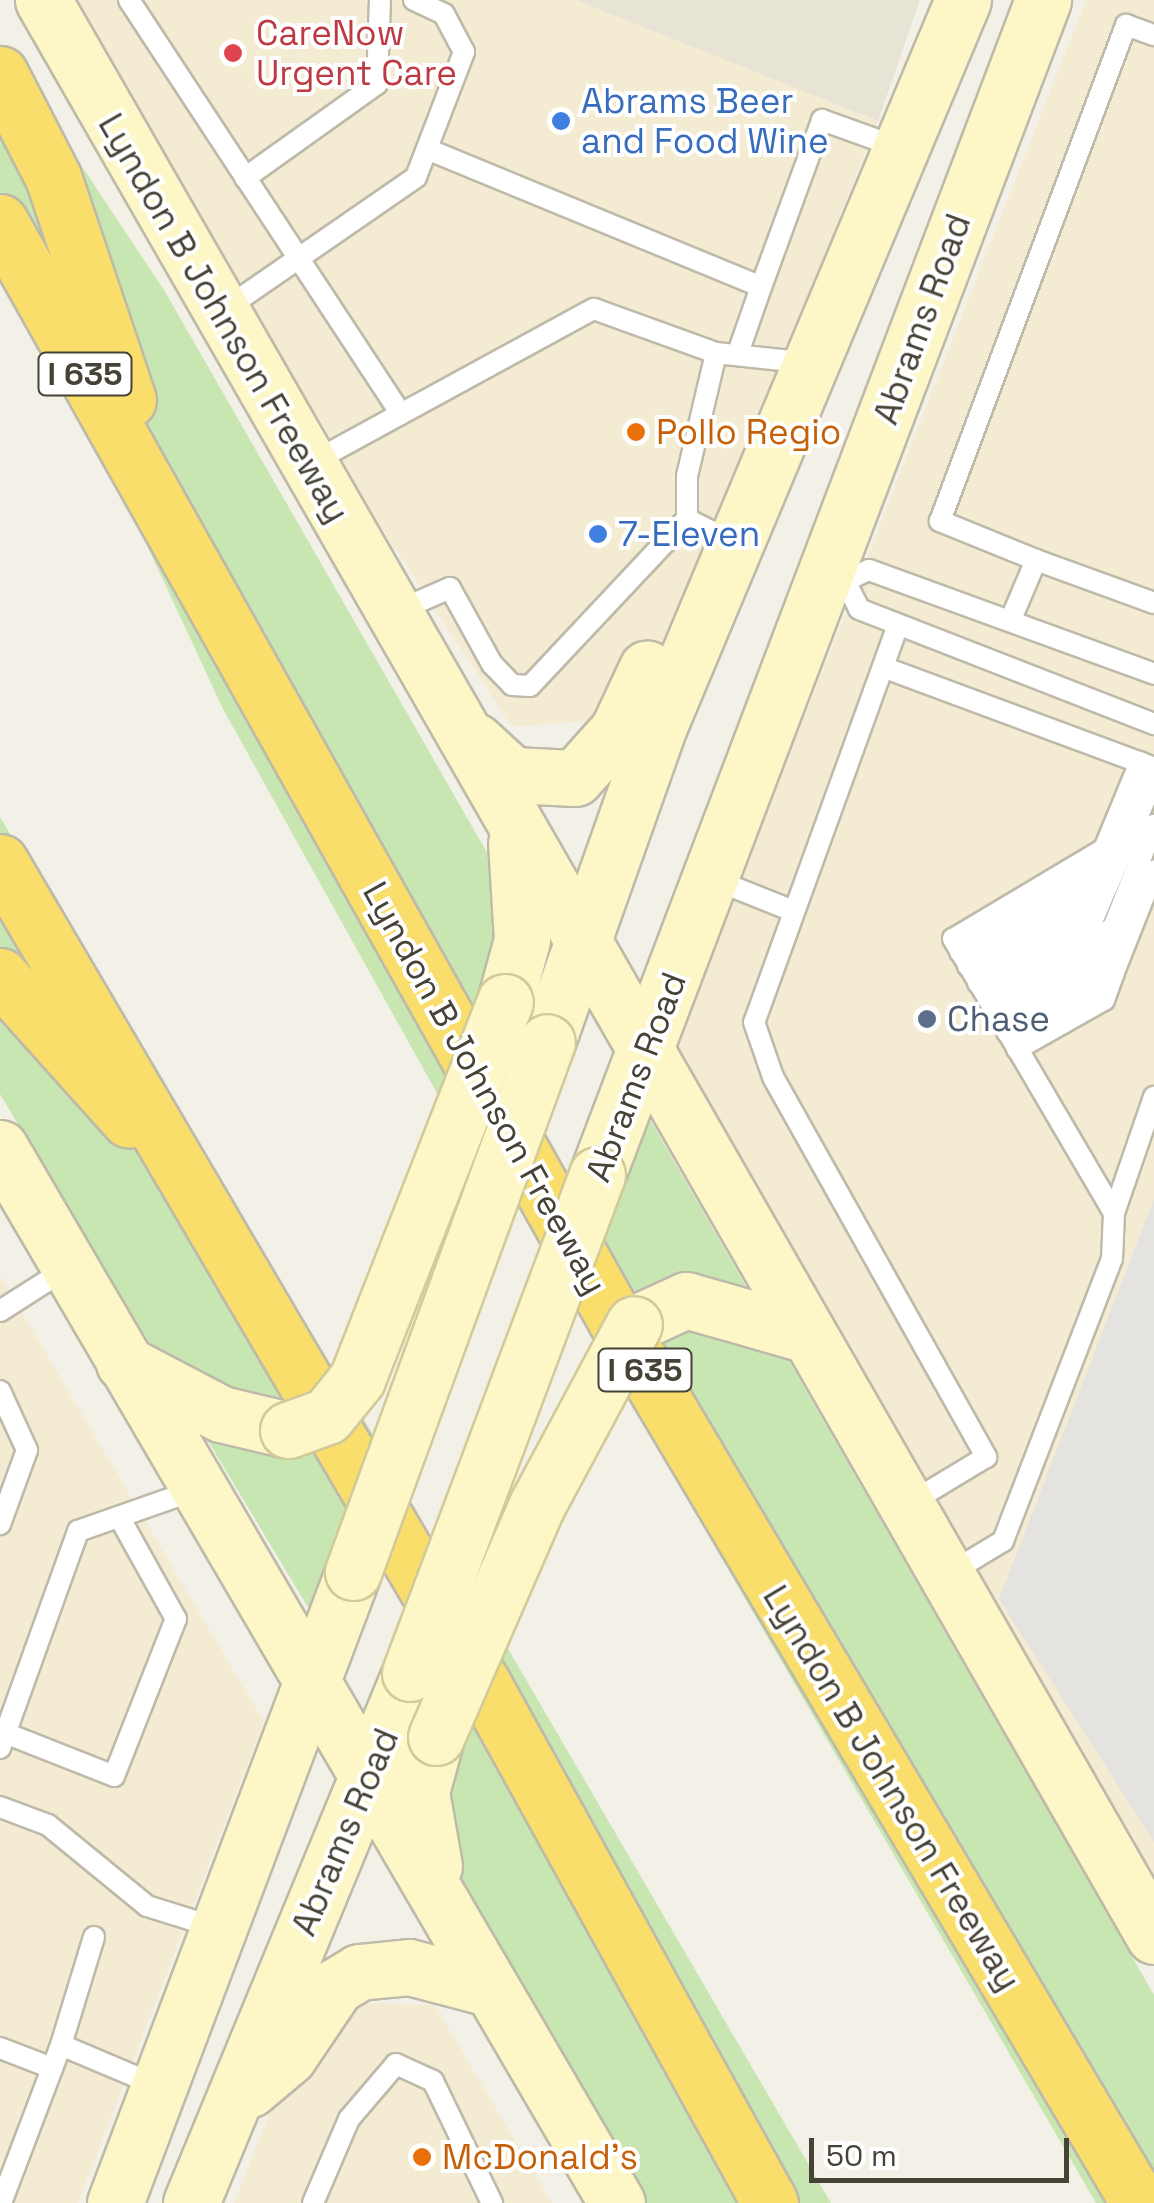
<!DOCTYPE html>
<style>
body{margin:0}
#map{position:relative;width:1154px;height:2203px;overflow:hidden;background:#f3f1e7;font-family:"Space Grotesk",sans-serif}
div>[style]{position:absolute}
.residential>*{inset:0;background:#e7e4d5}
.commercial>*{inset:0;background:#f4ebd3}
.green>*{inset:0;background:#c7e6b1}
.parking>*{inset:0;background:#e4e3df}
.roads{filter:drop-shadow(2px 0 #bebaaa) drop-shadow(-2px 0 #bebaaa) drop-shadow(0 2px #bebaaa) drop-shadow(0 -2px #bebaaa)}
.service>*{height:20px;margin:-10px;padding:0 10px;transform-origin:10px;border-radius:10px;background:#fff}
.secondary>*{height:55px;margin:-27.5px;padding:0 27.5px;transform-origin:27.5px;border-radius:27.5px;background:#fdf7c7}
.motorway>*{height:55px;margin:-27.5px;padding:0 27.5px;transform-origin:27.5px;border-radius:27.5px;background:#f9de6c}
.bridges{filter:drop-shadow(2px 0 #d2ca98) drop-shadow(-2px 0 #d2ca98) drop-shadow(0 2px #d2ca98) drop-shadow(0 -2px #d2ca98)}
.secondary-bridge>*{height:55px;margin:-27.5px;padding:0 27.5px;transform-origin:27.5px;border-radius:27.5px;background:#fdf7c7}
.dots>*{width:28px;height:28px;translate:-50% -50%;box-sizing:border-box;border:5px solid #fff;border-radius:50%}
span{translate:-50% -50%;white-space:nowrap;text-align:center;line-height:1.15;-webkit-text-stroke:8px #fff;paint-order:stroke}
.shield-label span{padding:2px 8px;background:#fff;border:2px solid;border-radius:8px;-webkit-text-stroke-width:0}
.shield-label{font-size:32px;color:#464236;font-weight:700}
.health-label{font-size:35px;color:#be3a42}
.left{translate:0 -50%;text-align:left}
.shop-label{font-size:35px;color:#366cbe}
.street-label{font-size:35px;color:#464236}
.food-label{font-size:35px;color:#c56008}
.service-label{font-size:35px;color:#4e5e75}
.scale{position:absolute;left:809px;top:2138px;width:260px;height:45px;box-sizing:border-box;border:5px solid #464236;border-top:0;padding-left:12px;font-size:30px;line-height:35px;white-space:nowrap;color:#464236;-webkit-text-stroke:8px #fff;paint-order:stroke}
</style>
<div id="map">
<div class="residential">
<div style="clip-path:polygon(575px 0,920px 0,878px 121px)"></div>
</div>
<div class="commercial">
<div style="clip-path:polygon(37px 0,575px 0,878px 121px,637px 717px,512px 727px)"></div>
<div style="clip-path:polygon(1086px 0,1154px 0,1154px 1910px,661px 1082px)"></div>
<div style="clip-path:polygon(0 1275px,264px 1722px,78px 2203px,0 2203px)"></div>
<div style="clip-path:polygon(314px 2001px,435px 2005px,552px 2203px,234px 2203px)"></div>
</div>
<div class="green">
<div style="clip-path:polygon(0 43px,164px 290px,558px 976px,487px 1183px,223px 709px,0 229px)"></div>
<div style="clip-path:polygon(0 817px,384px 1453px,315px 1619px,0 1094px)"></div>
<div style="clip-path:polygon(641px 1104px,1154px 1995px,1154px 2203px,1096px 2203px,567px 1292px)"></div>
<div style="clip-path:polygon(461px 1568px,831px 2203px,644px 2203px,385px 1756px)"></div>
</div>
<div class="parking">
<div style="clip-path:polygon(1154px 1199px,1154px 1842px,999px 1599px)"></div>
</div>
<div class="roads">
<div class="service">
<div style="left:129px;top:0;width:495px;rotate:56.7deg"></div>
<div style="left:427px;top:149px;width:361px;rotate:22.4deg"></div>
<div style="left:761px;top:287px;width:70px;rotate:109.2deg"></div>
<div style="left:245px;top:178px;width:162px;rotate:-35.5deg"></div>
<div style="left:377px;top:84px;width:84px;rotate:-88deg"></div>
<div style="left:761px;top:287px;width:178px;rotate:-69.9deg"></div>
<div style="left:822px;top:120px;width:80px;rotate:19.8deg"></div>
<div style="left:225px;top:309px;width:232px;rotate:-34.6deg"></div>
<div style="left:416px;top:177px;width:134px;rotate:-69deg"></div>
<div style="left:464px;top:52px;width:43px;rotate:-117.8deg"></div>
<div style="left:444px;top:14px;width:33px;rotate:-155deg"></div>
<div style="left:311px;top:463px;width:322px;rotate:-28.6deg"></div>
<div style="left:594px;top:309px;width:130px;rotate:19.8deg"></div>
<div style="left:716px;top:353px;width:94px;rotate:6.1deg"></div>
<div style="left:687px;top:519px;width:30px;rotate:27deg"></div>
<div style="left:1036px;top:560px;width:126px;rotate:20deg"></div>
<div style="left:831px;top:576px;width:15px;rotate:20deg"></div>
<div style="left:845px;top:581px;width:31px;rotate:63deg"></div>
<div style="left:859px;top:609px;width:317px;rotate:21.3deg"></div>
<div style="left:845px;top:581px;width:26px;rotate:-25deg"></div>
<div style="left:869px;top:570px;width:303px;rotate:20deg"></div>
<div style="left:395px;top:612px;width:60px;rotate:-23.6deg"></div>
<div style="left:450px;top:588px;width:87px;rotate:61.1deg"></div>
<div style="left:492px;top:664px;width:29px;rotate:46deg"></div>
<div style="left:512px;top:685px;width:18px;rotate:3deg"></div>
<div style="left:530px;top:686px;width:229px;rotate:-46.8deg"></div>
<div style="left:687px;top:519px;width:43px;rotate:-90deg"></div>
<div style="left:687px;top:476px;width:126px;rotate:-76.7deg"></div>
<div style="left:1011px;top:619px;width:64px;rotate:-67deg"></div>
<div style="left:1036px;top:560px;width:104px;rotate:-157.9deg"></div>
<div style="left:940px;top:521px;width:530px;rotate:-69.44deg"></div>
<div style="left:1126px;top:25px;width:30px;rotate:20deg"></div>
<div style="left:898px;top:625px;width:422px;rotate:109.9deg"></div>
<div style="left:754px;top:1022px;width:58px;rotate:70.9deg"></div>
<div style="left:773px;top:1077px;width:436px;rotate:60.7deg"></div>
<div style="left:986px;top:1457px;width:91px;rotate:148.9deg"></div>
<div style="left:883px;top:667px;width:289px;rotate:20.4deg"></div>
<div style="left:713px;top:879px;width:86px;rotate:21.8deg"></div>
<div style="left:960px;top:952px;width:154px;rotate:-30.4deg"></div>
<div style="left:1093px;top:874px;width:27px;rotate:-66deg"></div>
<div style="left:968px;top:966px;width:160px;rotate:-29.6deg"></div>
<div style="left:1107px;top:887px;width:118px;rotate:-66.5deg"></div>
<div style="left:978px;top:983px;width:133px;rotate:-29.6deg"></div>
<div style="left:1094px;top:917px;width:33px;rotate:-67deg"></div>
<div style="left:988px;top:999px;width:144px;rotate:-29.6deg"></div>
<div style="left:1113px;top:928px;width:111px;rotate:-68.3deg"></div>
<div style="left:997px;top:1015px;width:120px;rotate:-29.3deg"></div>
<div style="left:1102px;top:956px;width:30px;rotate:-69deg"></div>
<div style="left:1007px;top:1032px;width:123px;rotate:-29.3deg"></div>
<div style="left:1114px;top:972px;width:109px;rotate:-68.4deg"></div>
<div style="left:1017px;top:1049px;width:100px;rotate:-29.4deg"></div>
<div style="left:1104px;top:1000px;width:30px;rotate:-70deg"></div>
<div style="left:1114px;top:1213px;width:318px;rotate:-120.4deg"></div>
<div style="left:953px;top:939px;width:176px;rotate:-30.8deg"></div>
<div style="left:1104px;top:849px;width:94px;rotate:-67.5deg"></div>
<div style="left:0;top:1311px;width:78px;rotate:-32.5deg"></div>
<div style="left:0;top:1391px;width:65px;rotate:65.4deg"></div>
<div style="left:27px;top:1450px;width:79px;rotate:110deg"></div>
<div style="left:950px;top:1573px;width:62px;rotate:-31.1deg"></div>
<div style="left:1003px;top:1541px;width:302px;rotate:-68.9deg"></div>
<div style="left:1112px;top:1259px;width:46px;rotate:-87.5deg"></div>
<div style="left:1114px;top:1213px;width:123px;rotate:-71deg"></div>
<div style="left:5px;top:1733px;width:117px;rotate:21.5deg"></div>
<div style="left:114px;top:1776px;width:169px;rotate:-68.5deg"></div>
<div style="left:176px;top:1619px;width:113px;rotate:-119.1deg"></div>
<div style="left:0;top:1748px;width:231px;rotate:-70.2deg"></div>
<div style="left:78px;top:1531px;width:124px;rotate:-19.3deg"></div>
<div style="left:0;top:1807px;width:51px;rotate:20.6deg"></div>
<div style="left:48px;top:1825px;width:128px;rotate:39.3deg"></div>
<div style="left:147px;top:1906px;width:73px;rotate:17.4deg"></div>
<div style="left:94px;top:1937px;width:113px;rotate:107deg"></div>
<div style="left:61px;top:2045px;width:105px;rotate:22.9deg"></div>
<div style="left:0;top:2048px;width:56px;rotate:21deg"></div>
<div style="left:1px;top:2203px;width:169px;rotate:-69.2deg"></div>
<div style="left:313px;top:2203px;width:91px;rotate:-66.8deg"></div>
<div style="left:349px;top:2119px;width:72px;rotate:-49.5deg"></div>
<div style="left:396px;top:2064px;width:41px;rotate:24.7deg"></div>
<div style="left:433px;top:2081px;width:136px;rotate:64.2deg"></div>
</div>
<div class="secondary">
<div style="left:43px;top:0;width:2232px;rotate:60.15deg"></div>
<div style="left:475px;top:741px;width:50px;rotate:42.6deg"></div>
<div style="left:512px;top:775px;width:63px;rotate:2.7deg"></div>
<div style="left:575px;top:778px;width:64px;rotate:-48.1deg"></div>
<div style="left:618px;top:730px;width:68px;rotate:-64.9deg"></div>
<div style="left:505px;top:1002px;width:64px;rotate:-74.7deg"></div>
<div style="left:522px;top:940px;width:97px;rotate:-93.5deg"></div>
<div style="left:547px;top:1042px;width:335px;rotate:-70.5deg"></div>
<div style="left:659px;top:726px;width:787px;rotate:-67.28deg"></div>
<div style="left:0;top:1148px;width:1222px;rotate:59.68deg"></div>
<div style="left:597px;top:1175px;width:1257px;rotate:-69.21deg"></div>
<div style="left:634px;top:1324px;width:57px;rotate:-24.8deg"></div>
<div style="left:686px;top:1300px;width:127px;rotate:16deg"></div>
<div style="left:124px;top:1363px;width:110px;rotate:27.7deg"></div>
<div style="left:221px;top:1414px;width:69px;rotate:13.4deg"></div>
<div style="left:434px;top:1866px;width:75px;rotate:-100deg"></div>
<div style="left:421px;top:1792px;width:57px;rotate:-74.7deg"></div>
<div style="left:250px;top:2089px;width:50px;rotate:-40.1deg"></div>
<div style="left:288px;top:2057px;width:86px;rotate:-55.9deg"></div>
<div style="left:336px;top:1986px;width:27px;rotate:-31deg"></div>
<div style="left:359px;top:1972px;width:50px;rotate:-5.7deg"></div>
<div style="left:409px;top:1967px;width:79px;rotate:14.7deg"></div>
<div style="left:115px;top:2203px;width:674px;rotate:-69.33deg"></div>
<div style="left:191px;top:2203px;width:573px;rotate:-67.55deg"></div>
</div>
<div class="motorway">
<div style="left:0;top:74px;width:116px;rotate:62.8deg"></div>
<div style="left:53px;top:177px;width:235px;rotate:71.4deg"></div>
<div style="left:0;top:222px;width:1258px;rotate:60.72deg"></div>
<div style="left:615px;top:1319px;width:1028px;rotate:59.34deg"></div>
<div style="left:0;top:862px;width:956px;rotate:59.57deg"></div>
<div style="left:484px;top:1686px;width:591px;rotate:61.05deg"></div>
<div style="left:0;top:976px;width:193px;rotate:48.1deg"></div>
</div>
</div>
<div class="bridges">
<div class="secondary-bridge">
<div style="left:288px;top:1430px;width:41px;rotate:-19.7deg"></div>
<div style="left:327px;top:1416px;width:48px;rotate:-51deg"></div>
<div style="left:357px;top:1379px;width:405px;rotate:-68.6deg"></div>
<div style="left:353px;top:1572px;width:564px;rotate:-69.9deg"></div>
<div style="left:410px;top:1673px;width:532px;rotate:-69.42deg"></div>
<div style="left:436px;top:1737px;width:253px;rotate:-66.5deg"></div>
<div style="left:537px;top:1505px;width:205px;rotate:-61.8deg"></div>
</div>
</div>
<div class="dots">
<div style="left:233px;top:53px;background:#e0444e"></div>
<div style="left:561px;top:121px;background:#3f7fe0"></div>
<div style="left:636px;top:432px;background:#e8710a"></div>
<div style="left:598px;top:534px;background:#3f7fe0"></div>
<div style="left:927px;top:1019px;background:#5c6f8a"></div>
<div style="left:422px;top:2157px;background:#e8710a"></div>
</div>
<div class="shield-label">
<span style="left:85px;top:374px">I 635</span>
<span style="left:645px;top:1370px">I 635</span>
</div>
<div class="health-label">
<span class="left" style="left:256px;top:53px">CareNow<br>Urgent Care</span>
</div>
<div class="shop-label">
<span class="left" style="left:581px;top:121px">Abrams Beer<br>and Food Wine</span>
<span class="left" style="left:618px;top:534px">7-Eleven</span>
</div>
<div class="street-label">
<span style="left:224px;top:318px;rotate:60deg">Lyndon B Johnson Freeway</span>
<span style="left:922px;top:319px;rotate:-70deg">Abrams Road</span>
<span style="left:636px;top:1077px;rotate:-69deg">Abrams Road</span>
<span style="left:485px;top:1088px;rotate:61deg">Lyndon B Johnson Freeway</span>
<span style="left:892px;top:1788px;rotate:59deg">Lyndon B Johnson Freeway</span>
<span style="left:345px;top:1832px;rotate:-67deg">Abrams Road</span>
</div>
<div class="food-label">
<span class="left" style="left:656px;top:432px">Pollo Regio</span>
<span class="left" style="left:442px;top:2157px">McDonald's</span>
</div>
<div class="service-label">
<span class="left" style="left:947px;top:1019px">Chase</span>
</div>
<div class="scale">50 m</div>
</div>
